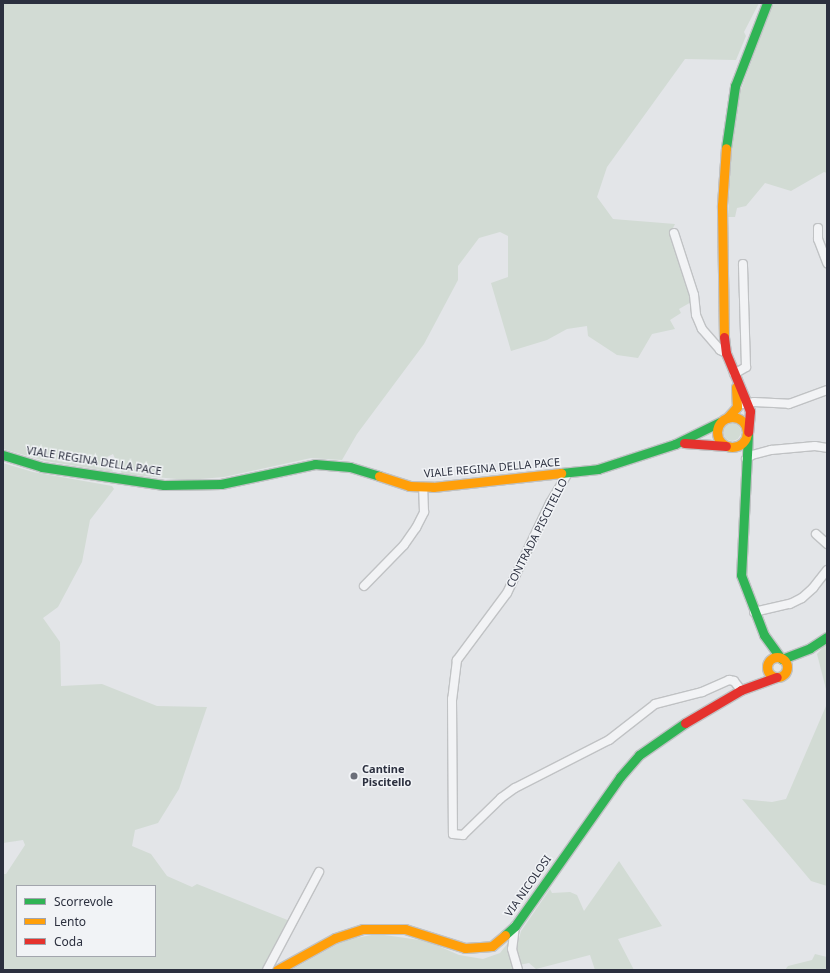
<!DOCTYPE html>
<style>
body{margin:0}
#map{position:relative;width:830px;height:973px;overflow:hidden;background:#e3e5e8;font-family:"Noto Sans",sans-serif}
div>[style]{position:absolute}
.green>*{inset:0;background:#d2dbd4}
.round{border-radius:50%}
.roads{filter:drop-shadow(1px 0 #c0c2c4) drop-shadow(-1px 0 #c0c2c4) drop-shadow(0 1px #c0c2c4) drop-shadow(0 -1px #c0c2c4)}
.street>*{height:8px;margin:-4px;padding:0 4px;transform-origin:4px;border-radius:4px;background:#f2f3f5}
.fast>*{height:9px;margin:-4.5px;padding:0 4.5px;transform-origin:4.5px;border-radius:4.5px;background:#30b455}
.slow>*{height:9px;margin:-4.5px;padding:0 4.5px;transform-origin:4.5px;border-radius:4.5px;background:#ff9f0a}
.slow>.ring{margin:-4.5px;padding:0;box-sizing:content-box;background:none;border:9px solid #ff9f0a;border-radius:50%}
.jam>*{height:9px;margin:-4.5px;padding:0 4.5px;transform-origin:4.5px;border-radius:4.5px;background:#e5322d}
.dots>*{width:11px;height:11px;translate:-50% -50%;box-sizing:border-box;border:2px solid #f1f3f6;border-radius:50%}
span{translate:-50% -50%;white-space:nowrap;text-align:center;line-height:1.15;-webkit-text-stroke:3px #f1f3f6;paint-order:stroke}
.street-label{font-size:11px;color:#2c303f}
.poi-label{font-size:11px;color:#2c303f;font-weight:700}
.left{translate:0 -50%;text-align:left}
.frame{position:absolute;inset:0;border:4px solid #2c303f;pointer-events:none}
.legend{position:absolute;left:16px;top:885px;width:140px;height:72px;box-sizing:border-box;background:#f1f3f6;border:1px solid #a2a5ad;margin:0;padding:5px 7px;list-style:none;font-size:12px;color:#2c303f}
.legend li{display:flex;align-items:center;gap:8px;height:20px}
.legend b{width:20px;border:1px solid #a2a5ad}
</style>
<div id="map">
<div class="green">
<div style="clip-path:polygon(3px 3px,759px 3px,744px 32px,746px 36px,736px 60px,685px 59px,607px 167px,597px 197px,613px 219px,675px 224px,671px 232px,693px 301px,679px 309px,681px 313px,670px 320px,675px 329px,652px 334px,638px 358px,617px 355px,588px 336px,587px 326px,567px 329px,547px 340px,511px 351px,491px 283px,508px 277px,508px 236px,500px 232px,479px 238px,458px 266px,458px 280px,424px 344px,357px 434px,342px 460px,311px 458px,224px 477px,188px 480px,122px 474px,113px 454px,107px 457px,113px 472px,45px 461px,3px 449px)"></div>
<div style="clip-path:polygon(773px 3px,827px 3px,827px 173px,824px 172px,791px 191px,765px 183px,746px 206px,737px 208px,735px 217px,728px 217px,732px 141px,738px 98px)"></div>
<div class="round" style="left:723px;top:423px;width:18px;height:18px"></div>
<div style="clip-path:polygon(evenodd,3px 463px,33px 472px,112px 486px,114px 489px,90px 520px,82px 562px,58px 607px,43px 618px,60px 642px,61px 686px,102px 684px,157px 706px,207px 707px,179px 789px,158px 823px,135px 830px,132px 846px,151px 854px,167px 876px,192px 887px,197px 884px,290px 921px,264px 970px,3px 970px,3px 874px,6px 874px,25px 845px,23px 840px,3px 843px,3px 463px,17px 886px,155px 886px,155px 956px,17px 956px,17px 886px)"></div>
<div style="clip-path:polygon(827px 643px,827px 693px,817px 654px)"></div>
<div style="clip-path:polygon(827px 698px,827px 886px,811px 881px,742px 799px,772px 802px,786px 799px,826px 706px)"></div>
<div style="clip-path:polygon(619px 861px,662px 926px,618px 939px,634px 970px,595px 970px,590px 955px,536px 969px,529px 963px,519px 965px,516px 950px,521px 931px,550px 889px,552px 893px,570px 892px,577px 895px,584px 911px)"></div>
<div style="clip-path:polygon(377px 934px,427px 941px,459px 955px,483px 959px,500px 953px,508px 943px,516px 970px,291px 970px,345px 940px)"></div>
<div style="clip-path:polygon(815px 954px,827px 957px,827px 970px,785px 970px,788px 966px,812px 960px)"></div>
</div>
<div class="roads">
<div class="street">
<div style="left:818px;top:228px;width:11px;rotate:90deg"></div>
<div style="left:818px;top:239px;width:26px;rotate:69deg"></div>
<div style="left:674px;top:233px;width:65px;rotate:72.1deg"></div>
<div style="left:694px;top:295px;width:20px;rotate:84deg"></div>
<div style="left:696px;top:315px;width:15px;rotate:67deg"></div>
<div style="left:702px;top:329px;width:28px;rotate:49deg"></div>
<div style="left:720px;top:350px;width:7px;rotate:27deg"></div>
<div style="left:734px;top:374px;width:14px;rotate:-30deg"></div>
<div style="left:746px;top:367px;width:103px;rotate:-91.7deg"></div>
<div style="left:743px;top:404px;width:11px;rotate:-10deg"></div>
<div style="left:754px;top:402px;width:35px;rotate:3deg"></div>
<div style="left:789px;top:404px;width:40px;rotate:-20.2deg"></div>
<div style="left:746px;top:459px;width:7px;rotate:-34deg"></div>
<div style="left:752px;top:455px;width:20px;rotate:-15deg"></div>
<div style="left:771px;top:450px;width:44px;rotate:-5.2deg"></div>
<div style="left:815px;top:446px;width:12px;rotate:9deg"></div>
<div style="left:568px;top:473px;width:35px;rotate:121deg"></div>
<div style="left:550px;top:503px;width:100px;rotate:115.5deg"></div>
<div style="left:507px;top:593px;width:84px;rotate:126.7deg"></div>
<div style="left:457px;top:660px;width:39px;rotate:97deg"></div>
<div style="left:452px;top:699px;width:135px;rotate:89.6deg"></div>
<div style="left:453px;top:834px;width:10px;rotate:6deg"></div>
<div style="left:463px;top:835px;width:53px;rotate:-44.2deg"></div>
<div style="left:501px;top:798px;width:17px;rotate:-36deg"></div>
<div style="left:515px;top:788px;width:106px;rotate:-27.1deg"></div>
<div style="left:609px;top:740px;width:58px;rotate:-38deg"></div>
<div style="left:655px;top:704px;width:49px;rotate:-14.3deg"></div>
<div style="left:702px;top:692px;width:30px;rotate:-24deg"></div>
<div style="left:729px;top:680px;width:5px;rotate:11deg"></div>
<div style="left:734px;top:681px;width:11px;rotate:52deg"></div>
<div style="left:816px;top:534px;width:15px;rotate:42deg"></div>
<div style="left:364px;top:586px;width:57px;rotate:-45.7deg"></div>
<div style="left:404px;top:545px;width:21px;rotate:-55deg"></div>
<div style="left:416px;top:528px;width:18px;rotate:-63deg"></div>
<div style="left:424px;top:512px;width:25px;rotate:-92deg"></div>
<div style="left:754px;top:612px;width:37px;rotate:-13deg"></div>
<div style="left:790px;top:604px;width:13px;rotate:-27deg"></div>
<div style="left:802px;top:598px;width:15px;rotate:-42deg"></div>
<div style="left:813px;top:588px;width:23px;rotate:-52deg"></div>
<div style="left:515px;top:926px;width:23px;rotate:97deg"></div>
<div style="left:512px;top:949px;width:22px;rotate:74deg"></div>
<div style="left:267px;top:970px;width:111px;rotate:-62deg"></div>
</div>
<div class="fast">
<div style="left:726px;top:148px;width:63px;rotate:-81.7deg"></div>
<div style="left:735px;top:86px;width:89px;rotate:-68.9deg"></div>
<div style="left:748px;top:434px;width:141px;rotate:92.8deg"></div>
<div style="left:741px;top:575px;width:64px;rotate:69deg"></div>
<div style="left:764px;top:635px;width:29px;rotate:54deg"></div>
<div style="left:3px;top:455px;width:41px;rotate:17.1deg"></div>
<div style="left:42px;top:467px;width:123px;rotate:8.4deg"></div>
<div style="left:164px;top:485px;width:57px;rotate:-1deg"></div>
<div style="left:221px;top:484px;width:96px;rotate:-12deg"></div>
<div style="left:315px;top:464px;width:35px;rotate:5deg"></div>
<div style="left:350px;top:467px;width:30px;rotate:17deg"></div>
<div style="left:561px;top:473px;width:37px;rotate:-6deg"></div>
<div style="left:598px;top:469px;width:81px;rotate:-18deg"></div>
<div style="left:675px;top:444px;width:50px;rotate:-26.1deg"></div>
<div style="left:782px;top:659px;width:30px;rotate:-21deg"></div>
<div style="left:810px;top:648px;width:20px;rotate:-33deg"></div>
<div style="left:505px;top:935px;width:13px;rotate:-42deg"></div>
<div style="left:515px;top:926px;width:182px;rotate:-54.8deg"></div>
<div style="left:620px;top:777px;width:29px;rotate:-49deg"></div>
<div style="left:639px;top:755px;width:56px;rotate:-34.8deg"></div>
</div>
<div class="slow">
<div style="left:724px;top:337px;width:132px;rotate:-90.9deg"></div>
<div style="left:722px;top:205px;width:57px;rotate:-86deg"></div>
<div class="ring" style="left:717px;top:417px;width:21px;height:21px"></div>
<div style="left:727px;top:418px;width:15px;rotate:-48deg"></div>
<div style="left:737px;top:407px;width:20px;rotate:-93deg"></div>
<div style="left:379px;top:476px;width:32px;rotate:18deg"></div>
<div style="left:409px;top:486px;width:24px;rotate:2deg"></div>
<div style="left:433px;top:487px;width:129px;rotate:-6.2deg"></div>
<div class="ring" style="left:767px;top:657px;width:11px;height:11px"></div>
<div style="left:277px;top:970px;width:66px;rotate:-28.9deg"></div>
<div style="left:335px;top:938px;width:29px;rotate:-18deg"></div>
<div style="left:363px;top:929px;width:42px"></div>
<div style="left:405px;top:929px;width:63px;rotate:17.6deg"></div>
<div style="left:465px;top:948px;width:27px;rotate:-4deg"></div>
<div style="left:492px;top:946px;width:17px;rotate:-40deg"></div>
</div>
<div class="jam">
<div style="left:724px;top:337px;width:16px;rotate:83deg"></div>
<div style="left:726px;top:353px;width:63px;rotate:67.5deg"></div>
<div style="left:750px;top:411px;width:21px;rotate:95deg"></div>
<div style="left:684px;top:443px;width:42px;rotate:4.1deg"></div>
<div style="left:685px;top:723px;width:65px;rotate:-30.5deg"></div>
<div style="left:741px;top:690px;width:38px;rotate:-20deg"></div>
</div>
</div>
<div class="dots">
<div style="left:354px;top:776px;background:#6c6f7a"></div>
</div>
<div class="street-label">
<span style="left:94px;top:461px;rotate:9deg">VIALE REGINA DELLA PACE</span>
<span style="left:492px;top:468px;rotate:-5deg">VIALE REGINA DELLA PACE</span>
<span style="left:537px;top:533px;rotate:-63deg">CONTRADA PISCITELLO</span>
<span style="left:528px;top:886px;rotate:-55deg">VIA NICOLOSI</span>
</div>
<div class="poi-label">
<span class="left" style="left:362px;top:776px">Cantine<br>Piscitello</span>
</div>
<div class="frame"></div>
<ul class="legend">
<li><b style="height:5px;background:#30b455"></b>Scorrevole</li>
<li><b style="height:5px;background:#ff9f0a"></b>Lento</li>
<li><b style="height:5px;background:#e5322d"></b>Coda</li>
</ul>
</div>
